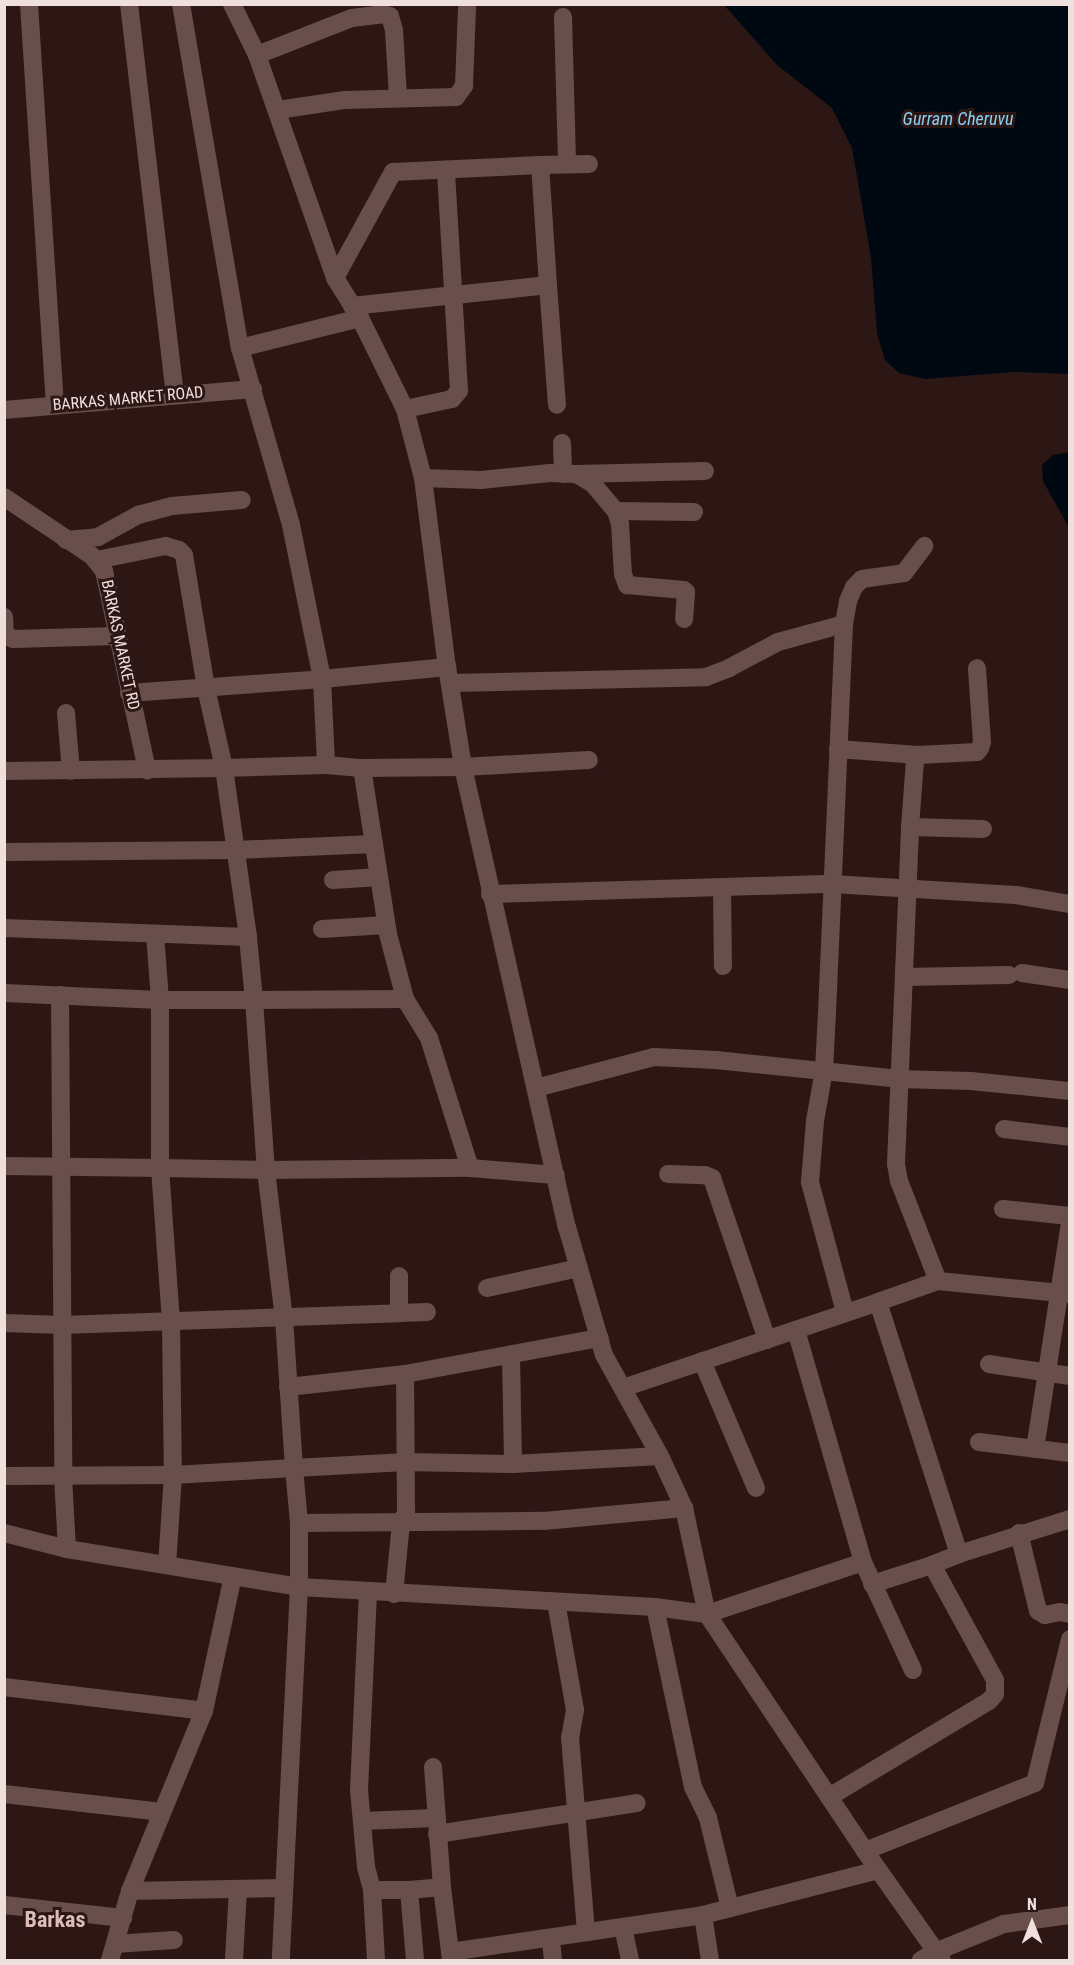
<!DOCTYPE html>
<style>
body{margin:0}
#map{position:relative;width:1074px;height:1965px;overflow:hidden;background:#2d1715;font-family:"Roboto Condensed",sans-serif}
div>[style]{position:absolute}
.water>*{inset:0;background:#000912}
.minor>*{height:18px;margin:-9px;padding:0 9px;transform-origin:9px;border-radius:9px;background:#694f4b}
span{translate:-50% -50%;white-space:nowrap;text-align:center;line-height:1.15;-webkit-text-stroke:6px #2d1715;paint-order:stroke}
.street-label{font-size:16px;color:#efdfdd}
.water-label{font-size:18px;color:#87cff5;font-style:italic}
.district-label{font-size:22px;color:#dcbeb9;font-weight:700}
.frame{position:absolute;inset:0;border:6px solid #efdfdd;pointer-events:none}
.north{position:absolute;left:1002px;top:1893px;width:60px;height:60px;-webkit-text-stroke:4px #2d1715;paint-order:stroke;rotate:0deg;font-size:16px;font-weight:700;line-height:24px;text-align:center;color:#efdfdd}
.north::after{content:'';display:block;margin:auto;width:21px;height:27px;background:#efdfdd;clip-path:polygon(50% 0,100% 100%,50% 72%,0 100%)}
</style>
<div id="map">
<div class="water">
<div style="clip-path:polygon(724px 5px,1069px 5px,1069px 374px,1014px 372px,925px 379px,899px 373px,885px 360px,877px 334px,871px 258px,852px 148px,832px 108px,777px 65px)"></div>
<div style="clip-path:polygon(1069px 452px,1070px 452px,1069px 528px,1043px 481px,1042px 465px,1053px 455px)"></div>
</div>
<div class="minor">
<div style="left:29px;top:4px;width:402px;rotate:86.3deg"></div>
<div style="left:129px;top:4px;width:394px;rotate:83.3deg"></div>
<div style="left:181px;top:4px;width:349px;rotate:80.3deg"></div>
<div style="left:240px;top:348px;width:184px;rotate:73.9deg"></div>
<div style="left:291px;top:525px;width:157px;rotate:78.6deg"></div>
<div style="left:322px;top:679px;width:86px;rotate:87.3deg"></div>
<div style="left:232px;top:4px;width:57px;rotate:63.9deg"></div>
<div style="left:257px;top:55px;width:236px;rotate:70.7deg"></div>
<div style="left:335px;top:278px;width:47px;rotate:58deg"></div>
<div style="left:360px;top:318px;width:102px;rotate:63.7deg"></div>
<div style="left:405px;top:409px;width:71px;rotate:75.4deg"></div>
<div style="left:423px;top:478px;width:191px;rotate:82.8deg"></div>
<div style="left:447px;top:667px;width:101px;rotate:80.9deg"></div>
<div style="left:463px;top:767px;width:472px;rotate:77.3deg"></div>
<div style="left:567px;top:1227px;width:133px;rotate:73.9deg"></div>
<div style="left:604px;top:1355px;width:115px;rotate:61deg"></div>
<div style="left:660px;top:1456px;width:57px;rotate:65.2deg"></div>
<div style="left:684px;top:1508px;width:108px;rotate:77.8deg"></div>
<div style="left:707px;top:1614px;width:164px;rotate:-18.4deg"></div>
<div style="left:863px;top:1562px;width:119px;rotate:65.2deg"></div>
<div style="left:563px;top:17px;width:147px;rotate:88.4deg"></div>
<div style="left:257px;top:55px;width:102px;rotate:-21.3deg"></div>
<div style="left:352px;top:18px;width:31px;rotate:-7deg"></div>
<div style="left:383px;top:14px;width:7px;rotate:16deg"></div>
<div style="left:390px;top:16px;width:15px;rotate:74deg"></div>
<div style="left:394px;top:30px;width:67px;rotate:86.6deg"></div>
<div style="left:278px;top:110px;width:68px;rotate:-8.5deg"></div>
<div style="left:345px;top:100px;width:111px;rotate:-1.5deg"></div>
<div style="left:456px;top:97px;width:14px;rotate:-54deg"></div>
<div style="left:464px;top:86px;width:78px;rotate:-87.8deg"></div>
<div style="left:335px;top:278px;width:121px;rotate:-61.3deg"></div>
<div style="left:393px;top:172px;width:147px;rotate:-2.7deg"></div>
<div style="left:548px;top:285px;width:120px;rotate:85.7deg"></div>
<div style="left:352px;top:306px;width:197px;rotate:-6.1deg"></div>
<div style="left:548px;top:285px;width:120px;rotate:-93.8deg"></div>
<div style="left:540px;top:165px;width:49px;rotate:-1.2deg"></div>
<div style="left:240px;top:348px;width:124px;rotate:-14deg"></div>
<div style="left:405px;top:409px;width:48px;rotate:-12deg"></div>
<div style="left:452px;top:399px;width:11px;rotate:-49deg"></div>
<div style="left:459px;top:391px;width:222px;rotate:-93.4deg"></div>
<div style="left:4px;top:410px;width:250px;rotate:-4.8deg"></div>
<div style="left:562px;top:443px;width:31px;rotate:88deg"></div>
<div style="left:576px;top:474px;width:129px;rotate:-1.3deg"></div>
<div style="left:423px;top:478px;width:58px;rotate:2deg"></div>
<div style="left:481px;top:480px;width:69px;rotate:-5.8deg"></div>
<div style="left:550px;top:473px;width:26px;rotate:2deg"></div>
<div style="left:576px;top:474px;width:20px;rotate:30deg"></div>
<div style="left:593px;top:484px;width:35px;rotate:50deg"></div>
<div style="left:616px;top:511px;width:14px;rotate:73deg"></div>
<div style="left:620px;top:524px;width:50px;rotate:86.6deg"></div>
<div style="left:623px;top:574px;width:12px;rotate:70deg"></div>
<div style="left:627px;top:585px;width:57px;rotate:5deg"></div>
<div style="left:684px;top:590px;width:3px;rotate:45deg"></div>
<div style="left:686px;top:592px;width:27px;rotate:94deg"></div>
<div style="left:4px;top:497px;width:106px;rotate:33.8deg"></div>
<div style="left:92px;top:556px;width:19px;rotate:51deg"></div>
<div style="left:104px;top:571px;width:204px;rotate:77.8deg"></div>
<div style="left:616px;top:511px;width:78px;rotate:0.7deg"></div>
<div style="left:66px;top:540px;width:32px;rotate:-5deg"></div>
<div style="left:98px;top:537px;width:46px;rotate:-28.8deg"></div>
<div style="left:138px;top:515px;width:35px;rotate:-15deg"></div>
<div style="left:172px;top:506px;width:70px;rotate:-4.9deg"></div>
<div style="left:97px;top:560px;width:70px;rotate:-11.5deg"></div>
<div style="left:166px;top:546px;width:14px;rotate:17deg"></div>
<div style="left:179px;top:550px;width:7px;rotate:45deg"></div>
<div style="left:184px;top:555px;width:135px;rotate:80.6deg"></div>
<div style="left:206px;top:688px;width:82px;rotate:77.3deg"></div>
<div style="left:224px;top:768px;width:102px;rotate:-1.7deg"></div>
<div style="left:326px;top:765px;width:36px;rotate:5deg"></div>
<div style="left:362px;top:768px;width:168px;rotate:81.1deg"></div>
<div style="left:388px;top:934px;width:67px;rotate:75.3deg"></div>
<div style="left:4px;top:617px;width:17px;rotate:87deg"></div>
<div style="left:5px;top:634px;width:9px;rotate:32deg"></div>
<div style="left:13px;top:639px;width:104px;rotate:-1.7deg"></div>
<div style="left:450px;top:683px;width:256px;rotate:-1.3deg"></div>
<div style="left:706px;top:677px;width:25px;rotate:-21deg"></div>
<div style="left:729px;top:668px;width:55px;rotate:-28deg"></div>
<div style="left:778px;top:642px;width:68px;rotate:-15.3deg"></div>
<div style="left:129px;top:693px;width:194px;rotate:-4.1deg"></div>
<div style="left:322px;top:679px;width:126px;rotate:-5.5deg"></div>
<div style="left:66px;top:713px;width:58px;rotate:85.1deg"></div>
<div style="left:838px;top:749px;width:80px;rotate:4.3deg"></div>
<div style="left:362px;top:768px;width:101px;rotate:-0.6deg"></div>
<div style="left:463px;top:767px;width:126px;rotate:-3.2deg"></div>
<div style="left:4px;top:771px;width:220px;rotate:-0.8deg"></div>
<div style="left:224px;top:768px;width:171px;rotate:81.9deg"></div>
<div style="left:910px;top:827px;width:66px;rotate:-85.7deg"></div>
<div style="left:915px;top:761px;width:7px;rotate:-63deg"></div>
<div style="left:918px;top:755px;width:59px;rotate:-2.9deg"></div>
<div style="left:977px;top:752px;width:5px;rotate:-53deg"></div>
<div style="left:980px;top:748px;width:6px;rotate:-72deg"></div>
<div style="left:982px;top:742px;width:74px;rotate:-93.9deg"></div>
<div style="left:4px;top:852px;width:232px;rotate:-0.5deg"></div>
<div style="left:236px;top:850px;width:138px;rotate:-2.5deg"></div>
<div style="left:333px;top:880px;width:46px;rotate:-3.7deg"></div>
<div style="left:722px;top:889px;width:77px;rotate:89.3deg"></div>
<div style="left:490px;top:894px;width:342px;rotate:-1.7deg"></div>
<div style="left:832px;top:884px;width:184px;rotate:3.4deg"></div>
<div style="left:1016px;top:895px;width:55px;rotate:9.5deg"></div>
<div style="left:4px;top:928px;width:244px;rotate:2.1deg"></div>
<div style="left:248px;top:937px;width:63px;rotate:84.6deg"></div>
<div style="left:254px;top:1000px;width:151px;rotate:-0.4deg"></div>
<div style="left:405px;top:999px;width:46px;rotate:58.4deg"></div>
<div style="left:429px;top:1038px;width:136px;rotate:72.5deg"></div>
<div style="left:322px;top:929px;width:64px;rotate:-3.6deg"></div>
<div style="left:155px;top:934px;width:66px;rotate:85.7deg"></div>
<div style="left:160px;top:1000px;width:168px;rotate:90deg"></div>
<div style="left:160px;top:1168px;width:106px;rotate:1.1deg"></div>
<div style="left:266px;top:1170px;width:149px;rotate:83.1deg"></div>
<div style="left:284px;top:1318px;width:150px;rotate:86.2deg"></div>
<div style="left:294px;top:1468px;width:112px;rotate:-3.1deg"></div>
<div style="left:406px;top:1462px;width:107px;rotate:1.1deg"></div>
<div style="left:513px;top:1464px;width:147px;rotate:-3.1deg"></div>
<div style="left:1022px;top:973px;width:49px;rotate:8.3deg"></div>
<div style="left:904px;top:977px;width:105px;rotate:-1.1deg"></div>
<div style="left:4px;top:993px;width:156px;rotate:2.6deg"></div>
<div style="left:160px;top:1000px;width:94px"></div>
<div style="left:254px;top:1000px;width:170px;rotate:86deg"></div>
<div style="left:266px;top:1170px;width:204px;rotate:-0.6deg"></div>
<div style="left:470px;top:1168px;width:86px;rotate:4.7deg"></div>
<div style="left:60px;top:995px;width:482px;rotate:89.6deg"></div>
<div style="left:63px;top:1477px;width:72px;rotate:86.8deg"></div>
<div style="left:536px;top:1088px;width:122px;rotate:-14.7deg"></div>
<div style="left:654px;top:1057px;width:62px;rotate:2.8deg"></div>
<div style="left:716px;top:1060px;width:184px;rotate:5.9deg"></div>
<div style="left:899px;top:1079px;width:72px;rotate:1.6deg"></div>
<div style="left:971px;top:1081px;width:100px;rotate:5.8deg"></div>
<div style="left:1004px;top:1129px;width:66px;rotate:6.9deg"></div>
<div style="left:4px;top:1166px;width:156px;rotate:0.7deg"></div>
<div style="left:160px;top:1168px;width:154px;rotate:85.9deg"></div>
<div style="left:171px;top:1322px;width:153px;rotate:89.3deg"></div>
<div style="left:173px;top:1475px;width:90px;rotate:93.8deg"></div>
<div style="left:668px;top:1174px;width:37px;rotate:2deg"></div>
<div style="left:705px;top:1175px;width:8px;rotate:23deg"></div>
<div style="left:712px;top:1178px;width:171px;rotate:71.2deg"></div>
<div style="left:1003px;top:1209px;width:67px;rotate:6deg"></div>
<div style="left:938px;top:1281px;width:107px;rotate:-111.3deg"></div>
<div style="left:899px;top:1181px;width:17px;rotate:-100deg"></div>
<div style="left:896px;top:1164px;width:337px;rotate:-87.6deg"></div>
<div style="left:910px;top:827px;width:73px;rotate:1.6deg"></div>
<div style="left:487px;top:1288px;width:94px;rotate:-12.3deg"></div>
<div style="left:878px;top:1302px;width:64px;rotate:-19.3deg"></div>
<div style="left:938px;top:1281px;width:133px;rotate:5.6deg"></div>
<div style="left:845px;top:1312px;width:135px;rotate:-105.1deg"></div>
<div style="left:810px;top:1182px;width:61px;rotate:-85.3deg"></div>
<div style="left:815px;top:1121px;width:52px;rotate:-80deg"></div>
<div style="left:824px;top:1070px;width:57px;rotate:-87deg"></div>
<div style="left:827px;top:1013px;width:389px;rotate:-87.5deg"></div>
<div style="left:844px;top:624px;width:23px;rotate:-80deg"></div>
<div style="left:848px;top:601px;width:15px;rotate:-67deg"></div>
<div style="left:854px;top:587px;width:11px;rotate:-45deg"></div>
<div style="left:862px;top:579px;width:42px;rotate:-8.1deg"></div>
<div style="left:904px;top:573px;width:34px;rotate:-53deg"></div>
<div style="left:399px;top:1313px;width:28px;rotate:-2deg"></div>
<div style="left:4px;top:1323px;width:58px;rotate:2deg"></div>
<div style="left:62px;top:1325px;width:337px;rotate:-2deg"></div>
<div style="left:399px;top:1313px;width:37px;rotate:-90deg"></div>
<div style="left:796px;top:1330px;width:241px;rotate:73.9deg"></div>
<div style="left:511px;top:1356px;width:108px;rotate:88.9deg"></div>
<div style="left:702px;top:1361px;width:138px;rotate:67deg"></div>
<div style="left:989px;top:1364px;width:82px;rotate:8.4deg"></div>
<div style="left:288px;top:1387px;width:118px;rotate:-6.3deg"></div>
<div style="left:405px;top:1374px;width:198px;rotate:-10.5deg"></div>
<div style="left:623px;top:1388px;width:269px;rotate:-18.6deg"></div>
<div style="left:878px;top:1302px;width:265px;rotate:72.2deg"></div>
<div style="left:959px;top:1554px;width:29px;rotate:158deg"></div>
<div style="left:979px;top:1442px;width:92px;rotate:6.9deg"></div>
<div style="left:1035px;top:1449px;width:230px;rotate:-81.2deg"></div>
<div style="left:4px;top:1476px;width:169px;rotate:-0.3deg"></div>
<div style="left:173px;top:1475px;width:121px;rotate:-3.3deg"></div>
<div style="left:294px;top:1468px;width:55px;rotate:84.8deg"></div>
<div style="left:299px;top:1523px;width:64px;rotate:90deg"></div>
<div style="left:299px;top:1587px;width:373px;rotate:92.8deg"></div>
<div style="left:299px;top:1523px;width:245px;rotate:-0.5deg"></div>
<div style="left:544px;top:1521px;width:141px;rotate:-5.3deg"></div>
<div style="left:4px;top:1533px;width:65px;rotate:14.3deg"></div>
<div style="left:67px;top:1549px;width:235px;rotate:9.3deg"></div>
<div style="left:299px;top:1587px;width:357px;rotate:3.2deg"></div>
<div style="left:655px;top:1607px;width:52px;rotate:7.7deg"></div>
<div style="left:707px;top:1614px;width:285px;rotate:56.3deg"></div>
<div style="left:865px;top:1851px;width:133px;rotate:54.8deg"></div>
<div style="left:1019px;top:1533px;width:80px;rotate:76.3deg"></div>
<div style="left:1038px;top:1611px;width:8px;rotate:30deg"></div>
<div style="left:1045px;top:1615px;width:15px;rotate:-11deg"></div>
<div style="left:1060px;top:1612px;width:10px;rotate:11deg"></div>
<div style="left:959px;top:1554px;width:116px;rotate:-17.5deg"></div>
<div style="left:368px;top:1592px;width:198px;rotate:92.6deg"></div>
<div style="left:359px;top:1790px;width:77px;rotate:84.8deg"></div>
<div style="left:366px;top:1867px;width:24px;rotate:75deg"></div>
<div style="left:394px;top:1594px;width:72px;rotate:-84.4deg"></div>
<div style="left:401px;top:1522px;width:10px;rotate:-61deg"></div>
<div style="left:406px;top:1513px;width:139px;rotate:-90.4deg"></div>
<div style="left:556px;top:1602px;width:110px;rotate:80deg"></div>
<div style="left:575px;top:1710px;width:27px;rotate:100deg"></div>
<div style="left:570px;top:1737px;width:196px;rotate:85.3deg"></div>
<div style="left:655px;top:1607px;width:184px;rotate:78.1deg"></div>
<div style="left:693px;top:1787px;width:34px;rotate:64deg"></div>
<div style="left:708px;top:1818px;width:93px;rotate:76.3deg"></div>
<div style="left:4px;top:1687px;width:201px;rotate:6.8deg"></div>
<div style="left:433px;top:1767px;width:120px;rotate:85.7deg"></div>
<div style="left:4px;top:1794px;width:159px;rotate:6.5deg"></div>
<div style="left:829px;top:1797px;width:187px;rotate:-31deg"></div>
<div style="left:989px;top:1701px;width:9px;rotate:-49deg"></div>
<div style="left:995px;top:1694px;width:14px;rotate:-90deg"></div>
<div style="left:995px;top:1680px;width:131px;rotate:-118.7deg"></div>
<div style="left:932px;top:1565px;width:63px;rotate:162.4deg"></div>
<div style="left:362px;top:1821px;width:73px;rotate:-2.4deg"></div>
<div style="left:437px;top:1834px;width:202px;rotate:-8.8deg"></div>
<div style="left:865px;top:1851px;width:183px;rotate:-21.8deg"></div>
<div style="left:1035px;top:1783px;width:148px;rotate:-76.3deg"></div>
<div style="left:409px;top:1890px;width:33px;rotate:-5deg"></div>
<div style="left:442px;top:1887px;width:65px;rotate:83deg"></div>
<div style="left:130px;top:1891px;width:153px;rotate:-1.1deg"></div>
<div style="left:4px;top:1905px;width:120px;rotate:6.2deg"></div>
<div style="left:703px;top:1915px;width:46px;rotate:81.2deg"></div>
<div style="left:623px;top:1927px;width:34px;rotate:78deg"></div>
<div style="left:551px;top:1939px;width:21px;rotate:85deg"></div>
<div style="left:115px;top:1944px;width:59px;rotate:-3.9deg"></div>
<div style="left:110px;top:1960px;width:72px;rotate:-73.8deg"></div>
<div style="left:130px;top:1891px;width:195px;rotate:-67.7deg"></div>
<div style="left:204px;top:1711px;width:138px;rotate:-77.9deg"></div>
<div style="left:234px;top:1960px;width:71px;rotate:-86.8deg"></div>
<div style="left:376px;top:1960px;width:70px;rotate:-93.3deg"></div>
<div style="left:372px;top:1890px;width:37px"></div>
<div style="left:409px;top:1890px;width:70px;rotate:85.1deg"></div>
<div style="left:451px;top:1960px;width:8px;rotate:-97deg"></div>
<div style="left:450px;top:1952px;width:256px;rotate:-8.3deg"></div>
<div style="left:703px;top:1915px;width:181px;rotate:-14.4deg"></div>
<div style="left:921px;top:1960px;width:16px;rotate:-30deg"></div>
<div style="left:935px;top:1952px;width:74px;rotate:-22.1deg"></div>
<div style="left:1004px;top:1924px;width:67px;rotate:-7.8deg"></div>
</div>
<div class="street-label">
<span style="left:128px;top:399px;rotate:-5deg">BARKAS MARKET ROAD</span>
<span style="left:120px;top:645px;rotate:78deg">BARKAS MARKET RD</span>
</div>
<div class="water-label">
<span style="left:958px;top:119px">Gurram Cheruvu</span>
</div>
<div class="district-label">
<span style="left:55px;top:1920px">Barkas</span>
</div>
<div class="frame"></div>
<div class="north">N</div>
</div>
